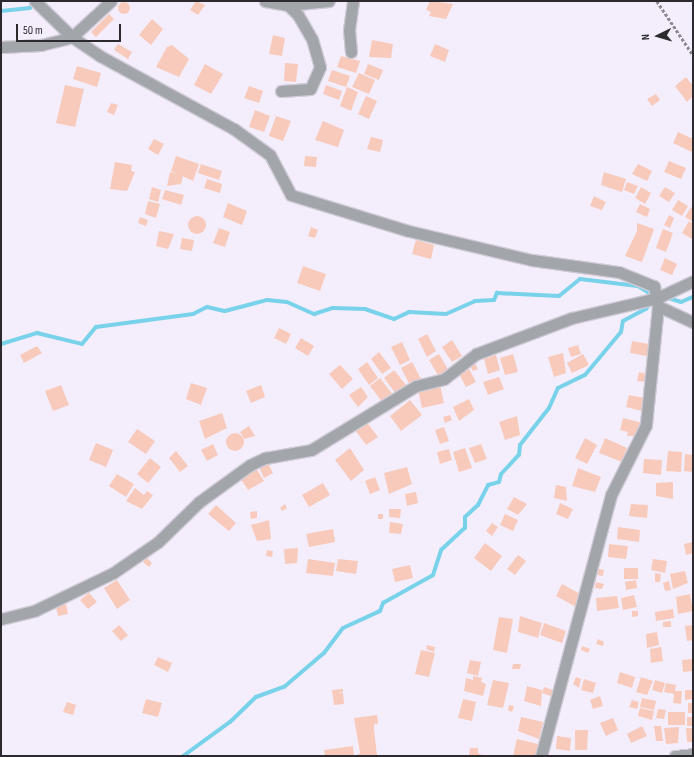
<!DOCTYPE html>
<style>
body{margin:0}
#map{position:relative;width:694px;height:757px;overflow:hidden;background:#f4eefc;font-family:"Sofia Sans Condensed",sans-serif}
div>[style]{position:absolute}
.stream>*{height:4px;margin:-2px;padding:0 2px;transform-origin:2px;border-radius:2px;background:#78d2ea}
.building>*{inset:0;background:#f7cabb}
.round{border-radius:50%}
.path>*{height:2.5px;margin-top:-1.25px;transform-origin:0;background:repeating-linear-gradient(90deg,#8e8993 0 3px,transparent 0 5px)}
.roads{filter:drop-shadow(1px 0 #d0cbd7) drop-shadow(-1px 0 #d0cbd7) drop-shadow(0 1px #d0cbd7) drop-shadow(0 -1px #d0cbd7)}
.minor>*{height:11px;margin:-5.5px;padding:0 5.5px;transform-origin:5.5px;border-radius:5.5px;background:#a2a6ab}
.tertiary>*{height:11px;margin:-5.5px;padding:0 5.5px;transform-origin:5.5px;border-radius:5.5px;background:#a2a6ab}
span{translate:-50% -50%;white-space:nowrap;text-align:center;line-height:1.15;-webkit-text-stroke:3px #f4eefc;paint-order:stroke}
.frame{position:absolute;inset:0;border:2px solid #2c292f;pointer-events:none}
.north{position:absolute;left:638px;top:16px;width:40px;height:40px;-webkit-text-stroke:3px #f4eefc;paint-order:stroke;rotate:265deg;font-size:11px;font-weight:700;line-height:16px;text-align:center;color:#2c292f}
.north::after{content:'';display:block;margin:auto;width:14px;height:18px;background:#2c292f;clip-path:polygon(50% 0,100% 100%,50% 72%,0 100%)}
.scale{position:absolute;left:16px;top:24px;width:105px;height:18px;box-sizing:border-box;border:2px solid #2c292f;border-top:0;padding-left:5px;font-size:12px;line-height:14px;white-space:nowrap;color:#2c292f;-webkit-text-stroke:3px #f4eefc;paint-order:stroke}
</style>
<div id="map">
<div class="stream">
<div style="left:1px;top:11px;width:29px;rotate:-6deg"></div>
<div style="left:30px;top:8px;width:8px;rotate:-60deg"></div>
<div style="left:665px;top:297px;width:17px;rotate:17deg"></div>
<div style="left:681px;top:302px;width:13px;rotate:-23deg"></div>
<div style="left:1px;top:344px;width:38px;rotate:-17deg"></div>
<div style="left:37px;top:333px;width:46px;rotate:13.7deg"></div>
<div style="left:82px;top:344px;width:22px;rotate:-51deg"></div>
<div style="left:96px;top:327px;width:98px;rotate:-7.6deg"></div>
<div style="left:193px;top:314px;width:16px;rotate:-27deg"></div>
<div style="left:207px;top:307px;width:18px;rotate:13deg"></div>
<div style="left:225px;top:311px;width:43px;rotate:-14.7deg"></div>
<div style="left:267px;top:300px;width:20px;rotate:6deg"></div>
<div style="left:287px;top:302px;width:30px;rotate:24deg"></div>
<div style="left:314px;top:314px;width:20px;rotate:-18deg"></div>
<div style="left:333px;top:308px;width:32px;rotate:2deg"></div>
<div style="left:365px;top:309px;width:31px;rotate:19deg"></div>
<div style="left:394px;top:319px;width:17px;rotate:-25deg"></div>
<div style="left:409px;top:312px;width:37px;rotate:3deg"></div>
<div style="left:446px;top:314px;width:32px;rotate:-24deg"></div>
<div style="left:475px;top:301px;width:19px;rotate:-3deg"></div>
<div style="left:494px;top:300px;width:8px;rotate:-67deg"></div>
<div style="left:497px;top:293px;width:62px;rotate:2.8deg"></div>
<div style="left:559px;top:296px;width:27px;rotate:-39deg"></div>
<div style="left:580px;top:279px;width:58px;rotate:6.9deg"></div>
<div style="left:638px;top:286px;width:19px;rotate:32deg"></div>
<div style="left:183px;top:756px;width:58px;rotate:-35.9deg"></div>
<div style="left:230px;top:722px;width:36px;rotate:-44deg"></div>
<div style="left:256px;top:697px;width:30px;rotate:-20deg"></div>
<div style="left:284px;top:687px;width:52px;rotate:-40.4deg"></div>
<div style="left:324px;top:653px;width:31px;rotate:-53deg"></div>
<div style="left:343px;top:628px;width:41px;rotate:-24.7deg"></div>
<div style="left:380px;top:611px;width:9px;rotate:-69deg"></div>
<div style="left:383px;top:603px;width:57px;rotate:-29.2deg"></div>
<div style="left:433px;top:575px;width:26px;rotate:-72deg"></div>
<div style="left:441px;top:550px;width:33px;rotate:-43deg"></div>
<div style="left:465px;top:528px;width:11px;rotate:-90deg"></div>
<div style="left:465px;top:517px;width:18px;rotate:-43deg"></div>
<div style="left:478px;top:505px;width:22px;rotate:-63deg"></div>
<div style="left:488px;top:485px;width:11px;rotate:-15deg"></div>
<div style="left:499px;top:482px;width:8px;rotate:-76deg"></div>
<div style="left:501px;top:474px;width:26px;rotate:-47deg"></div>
<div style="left:519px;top:455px;width:10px;rotate:-84deg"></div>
<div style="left:520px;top:445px;width:47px;rotate:-51.9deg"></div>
<div style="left:549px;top:408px;width:22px;rotate:-66deg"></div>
<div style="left:558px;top:388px;width:30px;rotate:-26deg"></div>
<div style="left:585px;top:375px;width:56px;rotate:-50.1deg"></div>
<div style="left:621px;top:332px;width:11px;rotate:-80deg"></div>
<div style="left:623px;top:321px;width:26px;rotate:-28deg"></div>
<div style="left:646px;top:309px;width:9px;rotate:-49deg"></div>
</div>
<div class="building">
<div style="clip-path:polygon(196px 1px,205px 5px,198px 15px,190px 10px)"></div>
<div style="clip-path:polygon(430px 1px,453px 4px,446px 19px,429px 16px,431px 12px,426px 10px)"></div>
<div class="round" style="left:118px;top:2px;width:12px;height:12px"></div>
<div style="clip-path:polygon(109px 14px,114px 19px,96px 37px,91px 32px)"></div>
<div style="clip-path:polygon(152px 19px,163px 29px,151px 45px,139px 35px)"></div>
<div style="clip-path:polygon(273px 35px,285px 38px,282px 56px,269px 54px)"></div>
<div style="clip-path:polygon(372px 40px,393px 44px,391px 58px,369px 57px)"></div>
<div style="clip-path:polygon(118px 44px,132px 52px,128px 59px,114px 50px)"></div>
<div style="clip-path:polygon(435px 44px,449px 50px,445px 62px,430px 56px)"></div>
<div style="clip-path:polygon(172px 45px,189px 59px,179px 77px,156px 67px,167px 47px)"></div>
<div style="clip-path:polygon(341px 56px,360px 61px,356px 73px,337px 67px)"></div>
<div style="clip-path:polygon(285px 63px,298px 64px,296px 82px,284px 81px)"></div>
<div style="clip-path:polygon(205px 64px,223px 74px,211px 94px,194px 85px)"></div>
<div style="clip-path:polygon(368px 64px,383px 70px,379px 80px,364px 74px)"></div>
<div style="clip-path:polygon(77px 66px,101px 73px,97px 87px,73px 79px)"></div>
<div style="clip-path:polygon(332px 70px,350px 76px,346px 87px,328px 81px)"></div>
<div style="clip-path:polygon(359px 73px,375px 80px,369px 94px,352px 87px)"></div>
<div style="clip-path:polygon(686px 77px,693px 86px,693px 96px,687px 102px,675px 86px)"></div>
<div style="clip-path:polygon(65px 85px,84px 89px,75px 127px,56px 123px)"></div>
<div style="clip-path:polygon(326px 85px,342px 91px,339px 100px,323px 94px)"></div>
<div style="clip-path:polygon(249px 86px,263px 91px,259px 103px,244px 98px)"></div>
<div style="clip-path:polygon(347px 87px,358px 92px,351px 111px,340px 106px)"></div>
<div style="clip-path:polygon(656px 94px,660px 100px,652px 106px,647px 99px)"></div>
<div style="clip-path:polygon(366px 96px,377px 101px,369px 119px,358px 114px)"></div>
<div style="clip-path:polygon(111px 103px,118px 105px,114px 115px,107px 112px)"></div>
<div style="clip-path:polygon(255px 110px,270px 116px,264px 132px,249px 127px)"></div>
<div style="clip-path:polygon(276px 116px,291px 121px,283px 141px,269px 136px)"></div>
<div style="clip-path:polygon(323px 121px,344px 130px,338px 147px,315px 140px)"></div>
<div style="clip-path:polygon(678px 132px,693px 139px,692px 152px,673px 143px)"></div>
<div style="clip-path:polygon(371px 137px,383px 140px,380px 152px,367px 149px)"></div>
<div style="clip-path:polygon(154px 139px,164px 144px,158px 155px,148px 149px)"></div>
<div style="clip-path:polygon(176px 156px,199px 164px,193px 181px,171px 171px)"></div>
<div style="clip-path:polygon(305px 156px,317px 157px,316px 167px,304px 166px)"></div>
<div style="clip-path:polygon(669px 161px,686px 168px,681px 179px,664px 172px)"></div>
<div style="clip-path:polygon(115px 162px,132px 165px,131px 171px,135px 172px,127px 191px,110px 189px)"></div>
<div style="clip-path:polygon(201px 164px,222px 171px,219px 180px,198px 173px)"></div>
<div style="clip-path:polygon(638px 164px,652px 171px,647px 181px,632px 174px)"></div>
<div style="clip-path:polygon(170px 172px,183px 175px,181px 184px,167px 186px)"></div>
<div style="clip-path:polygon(604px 172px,626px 179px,622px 192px,601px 185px)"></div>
<div style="clip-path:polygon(207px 179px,222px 184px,220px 193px,204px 188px)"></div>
<div style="clip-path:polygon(627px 182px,638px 186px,634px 194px,624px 190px)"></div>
<div style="clip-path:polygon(152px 187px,161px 190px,158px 202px,149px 199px)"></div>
<div style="clip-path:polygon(641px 187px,651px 193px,645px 204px,635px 198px)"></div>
<div style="clip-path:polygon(665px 187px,675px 193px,669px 202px,659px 196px)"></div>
<div style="clip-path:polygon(165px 190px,184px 195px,181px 205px,162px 199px)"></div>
<div style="clip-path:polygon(594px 196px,606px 202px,602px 210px,590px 206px)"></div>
<div style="clip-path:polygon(678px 200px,688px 206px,682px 216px,672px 210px)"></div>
<div style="clip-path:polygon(148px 201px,160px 204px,156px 218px,145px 214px)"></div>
<div style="clip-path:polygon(228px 203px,247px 211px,242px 225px,223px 217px)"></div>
<div style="clip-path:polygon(640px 204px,650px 209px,647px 217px,636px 212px)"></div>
<div style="clip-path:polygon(691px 207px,693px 209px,693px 222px,685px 217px)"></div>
<div style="clip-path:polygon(669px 215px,674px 218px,670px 228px,664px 225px)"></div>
<div class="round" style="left:188px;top:216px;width:18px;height:18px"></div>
<div style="clip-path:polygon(140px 217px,148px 220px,146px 226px,138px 223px)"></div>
<div style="clip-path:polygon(689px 221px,693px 224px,692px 239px,682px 233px)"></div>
<div style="clip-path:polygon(637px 223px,654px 229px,642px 262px,625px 256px,637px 231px)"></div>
<div style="clip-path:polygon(311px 227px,318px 230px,315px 238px,308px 236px)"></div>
<div style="clip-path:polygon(219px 228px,230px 232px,225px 247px,213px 243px)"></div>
<div style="clip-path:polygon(663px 229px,673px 233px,666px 252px,656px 248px)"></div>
<div style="clip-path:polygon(159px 231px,174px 234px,168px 249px,156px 246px)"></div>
<div style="clip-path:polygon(182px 238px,194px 240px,192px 251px,180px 249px)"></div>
<div style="clip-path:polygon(416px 240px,434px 245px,431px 259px,412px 254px)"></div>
<div style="clip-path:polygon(665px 258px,677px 264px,672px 275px,660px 270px)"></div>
<div style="clip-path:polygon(303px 266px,326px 274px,320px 291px,297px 283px)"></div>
<div style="clip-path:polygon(279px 328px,291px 334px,286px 344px,274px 338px)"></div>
<div style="clip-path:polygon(427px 334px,436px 351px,427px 357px,418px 339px)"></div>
<div style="clip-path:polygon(301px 338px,314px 346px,308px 356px,295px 348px)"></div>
<div style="clip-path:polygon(452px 340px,462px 356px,452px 362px,442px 347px)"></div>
<div style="clip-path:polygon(632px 341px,649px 344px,647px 356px,630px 353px)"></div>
<div style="clip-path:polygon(402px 342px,410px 360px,400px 365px,391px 347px)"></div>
<div style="clip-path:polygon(578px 345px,581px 354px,571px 357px,568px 348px)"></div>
<div style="clip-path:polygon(37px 346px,42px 353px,24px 363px,20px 355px)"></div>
<div style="clip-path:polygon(379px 352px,391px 368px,382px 374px,371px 359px)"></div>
<div style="clip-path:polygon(563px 353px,566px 373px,554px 377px,548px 357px)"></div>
<div style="clip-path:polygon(439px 354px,449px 371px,439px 377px,429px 360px)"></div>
<div style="clip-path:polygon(513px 354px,518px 372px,505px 375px,500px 358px)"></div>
<div style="clip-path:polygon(583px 354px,589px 365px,572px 373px,567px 363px)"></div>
<div style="clip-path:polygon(496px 355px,500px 370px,488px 374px,484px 359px)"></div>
<div style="clip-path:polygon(367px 362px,378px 378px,369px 385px,358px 369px)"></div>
<div style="clip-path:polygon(412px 362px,421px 379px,410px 385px,401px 368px)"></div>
<div style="clip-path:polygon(475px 363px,478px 369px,473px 371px,470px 366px)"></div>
<div style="clip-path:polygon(340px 365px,353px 379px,342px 389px,329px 374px)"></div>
<div style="clip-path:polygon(468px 367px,476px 382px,466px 387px,458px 372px)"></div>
<div style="clip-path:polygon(394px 370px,406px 385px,396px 394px,384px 378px)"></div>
<div style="clip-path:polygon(639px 372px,647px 374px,646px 382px,637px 381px)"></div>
<div style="clip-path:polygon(499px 377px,504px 389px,488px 395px,483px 382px)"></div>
<div style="clip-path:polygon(380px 378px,393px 395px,383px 403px,370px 386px)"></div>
<div style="clip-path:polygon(191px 383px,207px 388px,201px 405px,186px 399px)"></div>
<div style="clip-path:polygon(61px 385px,69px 405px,53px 411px,45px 391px)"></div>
<div style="clip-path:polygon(261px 385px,265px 397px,251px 403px,246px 391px)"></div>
<div style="clip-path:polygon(440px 385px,444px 403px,422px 408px,418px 390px)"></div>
<div style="clip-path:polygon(361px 387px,368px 397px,358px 407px,349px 395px)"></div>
<div style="clip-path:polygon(629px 395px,645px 398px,642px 411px,626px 407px)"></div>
<div style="clip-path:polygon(469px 399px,474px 410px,459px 421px,453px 407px)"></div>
<div style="clip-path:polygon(410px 400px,422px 415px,401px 431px,390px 416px)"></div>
<div style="clip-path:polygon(222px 413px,227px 428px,205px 439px,199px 421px)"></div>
<div style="clip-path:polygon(450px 415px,452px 420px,445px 423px,443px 417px)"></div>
<div style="clip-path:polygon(517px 416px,520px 435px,505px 440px,499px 422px)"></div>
<div style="clip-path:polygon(623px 418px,643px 423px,640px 436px,627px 436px,628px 432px,620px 430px)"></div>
<div style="clip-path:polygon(366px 421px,378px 437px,366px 445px,355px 430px)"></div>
<div style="clip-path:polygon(249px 426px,255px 436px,244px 439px,240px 432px)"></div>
<div style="clip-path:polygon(444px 427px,449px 441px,440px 444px,435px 430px)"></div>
<div style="clip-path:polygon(137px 429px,155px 441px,146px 454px,128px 442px)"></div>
<div class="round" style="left:226px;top:433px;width:18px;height:18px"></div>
<div style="clip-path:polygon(585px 438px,597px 445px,587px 464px,575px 458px)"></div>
<div style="clip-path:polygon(605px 438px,627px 448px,622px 462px,599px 453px)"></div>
<div style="clip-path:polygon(96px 443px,113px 450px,106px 467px,89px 460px)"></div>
<div style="clip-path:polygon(213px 444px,218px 455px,207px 461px,201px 450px)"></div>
<div style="clip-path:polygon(481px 444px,487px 459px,475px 463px,469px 448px)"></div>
<div style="clip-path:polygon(350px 448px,364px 470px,351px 481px,335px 460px)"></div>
<div style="clip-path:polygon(465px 448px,472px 468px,459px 472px,453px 452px)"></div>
<div style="clip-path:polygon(449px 449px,452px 460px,440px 464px,437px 452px)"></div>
<div style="clip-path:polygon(176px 451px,188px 466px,180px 472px,169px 458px)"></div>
<div style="clip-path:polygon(668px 451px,682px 452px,681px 472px,666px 471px)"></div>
<div style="clip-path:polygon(685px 454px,693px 455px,693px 472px,684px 471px)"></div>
<div style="clip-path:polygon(150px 458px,161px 467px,148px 483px,137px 474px)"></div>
<div style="clip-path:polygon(644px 459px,662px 460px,661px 475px,643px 473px)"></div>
<div style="clip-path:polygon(268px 463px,273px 473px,264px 478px,259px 467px)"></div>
<div style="clip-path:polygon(407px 467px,412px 484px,389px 494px,384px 473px)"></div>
<div style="clip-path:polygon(256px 468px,264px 481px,248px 490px,240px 478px)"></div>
<div style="clip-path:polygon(578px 468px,601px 477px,595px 492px,572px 486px)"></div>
<div style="clip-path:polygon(117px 474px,134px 484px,126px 497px,109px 486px)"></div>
<div style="clip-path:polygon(375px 477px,380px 490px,370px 494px,365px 481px)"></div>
<div style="clip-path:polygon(673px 482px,673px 499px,656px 496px,656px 483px)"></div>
<div style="clip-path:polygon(323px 483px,330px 495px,309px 507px,302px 495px)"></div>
<div style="clip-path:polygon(556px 485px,566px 487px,567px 501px,554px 498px)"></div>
<div style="clip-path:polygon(135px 488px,144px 495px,147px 491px,153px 495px,142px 509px,126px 501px)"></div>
<div style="clip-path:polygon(416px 492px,418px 503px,407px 506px,405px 494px)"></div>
<div style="clip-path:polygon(514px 497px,527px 504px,518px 515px,507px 509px)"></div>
<div style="clip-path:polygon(560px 503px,573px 509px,568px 519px,556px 514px)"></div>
<div style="clip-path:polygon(285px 504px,287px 508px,282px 511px,280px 508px)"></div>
<div style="clip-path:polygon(631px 504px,648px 505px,647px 518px,629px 516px)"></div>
<div style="clip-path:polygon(216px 505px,236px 523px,229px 531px,208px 514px)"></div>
<div style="clip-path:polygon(389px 509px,401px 509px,400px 518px,389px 517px)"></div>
<div style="clip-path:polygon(257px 511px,257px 518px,251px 519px,250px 512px)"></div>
<div style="clip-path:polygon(378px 514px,383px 514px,383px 519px,378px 519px)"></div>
<div style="clip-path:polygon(505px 514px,518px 520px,513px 531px,500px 525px)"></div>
<div style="clip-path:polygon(269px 520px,271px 539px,257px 541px,251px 525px)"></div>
<div style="clip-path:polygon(390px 522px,403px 524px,401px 534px,389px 533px)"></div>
<div style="clip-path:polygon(492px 523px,498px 527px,492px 536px,486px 531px)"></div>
<div style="clip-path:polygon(618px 527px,640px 530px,639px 542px,617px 539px)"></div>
<div style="clip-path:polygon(333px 529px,335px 542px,309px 547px,306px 534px)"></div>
<div style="clip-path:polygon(693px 542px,693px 553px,686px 555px,684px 544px)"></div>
<div style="clip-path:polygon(485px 543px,502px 556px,491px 571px,474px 558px)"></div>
<div style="clip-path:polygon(609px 544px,628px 546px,626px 559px,608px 557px)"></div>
<div style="clip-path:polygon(298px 548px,297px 563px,285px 564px,284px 549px)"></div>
<div style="clip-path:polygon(267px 550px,273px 551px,272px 557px,266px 556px)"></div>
<div style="clip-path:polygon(518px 555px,526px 561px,515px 575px,507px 569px)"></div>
<div style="clip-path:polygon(147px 558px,152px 563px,149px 567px,143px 562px)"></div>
<div style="clip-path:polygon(308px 559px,335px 563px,333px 576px,306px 573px)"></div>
<div style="clip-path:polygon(338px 559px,358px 561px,356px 574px,336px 571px)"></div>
<div style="clip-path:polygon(653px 559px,667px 561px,665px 573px,651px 570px)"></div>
<div style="clip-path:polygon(410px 565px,413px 578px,395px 582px,392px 569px)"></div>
<div style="clip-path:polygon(624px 568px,638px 568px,638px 579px,624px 579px)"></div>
<div style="clip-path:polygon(599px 569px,604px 570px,603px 576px,597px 575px)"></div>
<div style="clip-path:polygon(685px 571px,688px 583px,673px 589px,670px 574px)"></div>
<div style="clip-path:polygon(655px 573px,661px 574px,660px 582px,655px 582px)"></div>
<div style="clip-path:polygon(117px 580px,130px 600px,117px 609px,104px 588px)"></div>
<div style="clip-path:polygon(636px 580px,637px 588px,626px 590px,625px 582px)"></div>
<div style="clip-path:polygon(669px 581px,671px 590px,665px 591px,663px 583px)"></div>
<div style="clip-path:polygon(596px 582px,604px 584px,602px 589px,595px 588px)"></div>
<div style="clip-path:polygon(562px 584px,582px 595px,576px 607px,556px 596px)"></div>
<div style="clip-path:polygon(89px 593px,97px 602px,88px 609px,80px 600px)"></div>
<div style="clip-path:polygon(690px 594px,693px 611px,678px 614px,676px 597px)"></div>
<div style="clip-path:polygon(634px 595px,637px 607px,623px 610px,621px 598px)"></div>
<div style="clip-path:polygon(617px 596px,619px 608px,597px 611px,596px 598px)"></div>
<div style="clip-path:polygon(66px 604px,68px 614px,58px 616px,56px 606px)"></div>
<div style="clip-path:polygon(673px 609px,674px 618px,656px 621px,655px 612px)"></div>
<div style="clip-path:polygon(632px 611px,638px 611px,638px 616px,632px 617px)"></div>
<div style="clip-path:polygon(520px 616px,542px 623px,538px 638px,518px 632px)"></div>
<div style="clip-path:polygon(499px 617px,513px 619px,507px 653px,493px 650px)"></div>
<div style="clip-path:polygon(671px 621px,671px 627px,663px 627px,663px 622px)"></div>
<div style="clip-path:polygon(544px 623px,566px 631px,562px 643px,540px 635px)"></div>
<div style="clip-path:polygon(119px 625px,128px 635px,121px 641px,112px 631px)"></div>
<div style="clip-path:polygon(693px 625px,693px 640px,687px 641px,685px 626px)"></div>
<div style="clip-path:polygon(657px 632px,659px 645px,647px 648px,646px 634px)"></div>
<div style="clip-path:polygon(598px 639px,604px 642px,603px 646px,596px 644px)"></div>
<div style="clip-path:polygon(427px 645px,435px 647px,434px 652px,426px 649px)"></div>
<div style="clip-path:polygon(582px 646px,590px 649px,588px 653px,581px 650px)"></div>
<div style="clip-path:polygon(661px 647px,663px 661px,651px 663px,650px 649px)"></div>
<div style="clip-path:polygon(421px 650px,435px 653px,429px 677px,415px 674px)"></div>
<div style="clip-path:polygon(158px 657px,172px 663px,168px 672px,154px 665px)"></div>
<div style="clip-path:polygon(693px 659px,693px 671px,683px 672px,682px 660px)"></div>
<div style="clip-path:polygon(470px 660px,481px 662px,478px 676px,467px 673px)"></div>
<div style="clip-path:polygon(513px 664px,521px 664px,520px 669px,512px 669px)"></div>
<div style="clip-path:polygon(620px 672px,635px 677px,632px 688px,617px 683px)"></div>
<div style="clip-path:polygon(473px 676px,482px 678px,481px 682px,486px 684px,483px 696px,464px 691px,466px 678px,473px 680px)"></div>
<div style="clip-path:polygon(576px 677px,581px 679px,579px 688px,573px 684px)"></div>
<div style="clip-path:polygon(641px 677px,653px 681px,647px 695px,636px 692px)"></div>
<div style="clip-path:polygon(584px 679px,596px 683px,593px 693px,581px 690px)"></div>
<div style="clip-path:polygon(493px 680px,509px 683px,503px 708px,487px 705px)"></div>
<div style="clip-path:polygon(655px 680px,665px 683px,662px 693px,652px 690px)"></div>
<div style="clip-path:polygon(666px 683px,676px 685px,675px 691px,682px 691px,681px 704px,673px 703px,674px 694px,664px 692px)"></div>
<div style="clip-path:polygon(527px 686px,542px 690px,541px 706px,524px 701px)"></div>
<div style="clip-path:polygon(544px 687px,556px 691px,554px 697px,542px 693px)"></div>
<div style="clip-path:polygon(343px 689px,343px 692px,337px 692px,343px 693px,344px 704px,334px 705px,332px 690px)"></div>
<div style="clip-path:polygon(685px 690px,692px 690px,692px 699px,685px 700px)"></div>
<div style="clip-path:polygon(600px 696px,603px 706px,593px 709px,590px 700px)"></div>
<div style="clip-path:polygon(642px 698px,656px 701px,654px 710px,640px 707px)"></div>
<div style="clip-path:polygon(146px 699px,162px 703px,158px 717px,142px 713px)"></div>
<div style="clip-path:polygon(463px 699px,476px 702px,472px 721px,458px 718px,461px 707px,467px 708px,461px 707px)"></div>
<div style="clip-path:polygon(632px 700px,639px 702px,637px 709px,629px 707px)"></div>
<div style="clip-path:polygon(67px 702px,76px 705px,73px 715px,63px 712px)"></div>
<div style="clip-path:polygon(688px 703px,693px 703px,693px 713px,688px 713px)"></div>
<div style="clip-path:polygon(509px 705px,514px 706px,512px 712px,508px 710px)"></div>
<div style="clip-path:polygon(640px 708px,654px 711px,652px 720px,638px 716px)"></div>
<div style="clip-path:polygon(658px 709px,666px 710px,664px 719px,656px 718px)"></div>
<div style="clip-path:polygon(668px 712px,685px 712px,685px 725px,668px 725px)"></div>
<div style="clip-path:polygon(377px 715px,378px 724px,374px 724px,374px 729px,377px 756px,356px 756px,360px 753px,354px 718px)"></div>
<div style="clip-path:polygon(521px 717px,543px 722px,539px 739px,518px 731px)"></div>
<div style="clip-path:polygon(687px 717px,693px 717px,693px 726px,687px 726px)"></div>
<div style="clip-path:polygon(613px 718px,618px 730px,606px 736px,600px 723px)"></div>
<div style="clip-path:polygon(642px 726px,647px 736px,631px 743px,627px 734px)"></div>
<div style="clip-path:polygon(654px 726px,661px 726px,663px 741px,656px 741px)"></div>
<div style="clip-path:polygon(679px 727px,678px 743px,666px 744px,664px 728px)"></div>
<div style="clip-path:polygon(686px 728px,693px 728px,693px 742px,687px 742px)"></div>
<div style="clip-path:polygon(575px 730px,588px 730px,587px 750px,575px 750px)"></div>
<div style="clip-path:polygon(557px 736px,571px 738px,570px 751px,556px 749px)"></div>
<div style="clip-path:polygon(517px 739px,542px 745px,539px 756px,513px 756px)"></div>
<div style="clip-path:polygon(353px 746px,354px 756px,325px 756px,324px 750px)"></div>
<div style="clip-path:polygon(470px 748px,478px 748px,478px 753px,484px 756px,469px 756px)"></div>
</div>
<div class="path">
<div style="left:657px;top:1px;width:65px;rotate:56.3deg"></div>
</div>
<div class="roads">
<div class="minor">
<div style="left:35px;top:1px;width:52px;rotate:44.2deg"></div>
<div style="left:72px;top:37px;width:34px;rotate:34deg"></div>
<div style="left:100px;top:56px;width:153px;rotate:28.6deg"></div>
<div style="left:234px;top:129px;width:44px;rotate:35.8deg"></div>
<div style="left:270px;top:155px;width:45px;rotate:62.3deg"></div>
<div style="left:291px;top:195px;width:123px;rotate:17deg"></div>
<div style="left:409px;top:231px;width:126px;rotate:13.3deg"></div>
<div style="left:532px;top:260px;width:88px;rotate:7.9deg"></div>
<div style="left:619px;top:272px;width:38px;rotate:22deg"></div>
<div style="left:654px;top:286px;width:20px;rotate:79deg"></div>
<div style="left:658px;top:306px;width:120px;rotate:95.8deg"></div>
<div style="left:646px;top:425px;width:78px;rotate:116.6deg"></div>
<div style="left:611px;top:495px;width:270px;rotate:105deg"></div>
<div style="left:265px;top:1px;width:23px;rotate:10deg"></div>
<div style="left:288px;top:5px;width:14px;rotate:45deg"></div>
<div style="left:298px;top:15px;width:28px;rotate:60deg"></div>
<div style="left:312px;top:39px;width:29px;rotate:74deg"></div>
<div style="left:320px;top:67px;width:24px;rotate:114deg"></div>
<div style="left:310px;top:89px;width:29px;rotate:176deg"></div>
<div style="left:288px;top:5px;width:41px;rotate:-5.6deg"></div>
<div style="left:1px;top:47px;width:40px;rotate:-2.9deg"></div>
<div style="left:41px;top:45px;width:32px;rotate:-14deg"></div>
<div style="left:72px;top:37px;width:53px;rotate:-42.7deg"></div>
<div style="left:351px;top:52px;width:22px;rotate:-95deg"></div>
<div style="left:349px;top:30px;width:29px;rotate:-82deg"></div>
<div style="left:658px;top:306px;width:38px;rotate:25deg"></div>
<div style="left:1px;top:619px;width:36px;rotate:-14deg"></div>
<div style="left:36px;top:610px;width:85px;rotate:-25.7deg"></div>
<div style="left:113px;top:573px;width:55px;rotate:-34.6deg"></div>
<div style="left:158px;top:542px;width:57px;rotate:-44.3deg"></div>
<div style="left:199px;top:502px;width:63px;rotate:-36deg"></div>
<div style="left:250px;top:465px;width:17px;rotate:-25deg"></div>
<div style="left:265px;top:458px;width:47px;rotate:-9.9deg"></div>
<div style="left:311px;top:450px;width:123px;rotate:-31.4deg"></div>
<div style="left:416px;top:386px;width:29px;rotate:-14deg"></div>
<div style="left:444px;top:379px;width:41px;rotate:-38deg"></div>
<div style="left:476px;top:354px;width:103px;rotate:-20.6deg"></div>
<div style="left:572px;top:318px;width:87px;rotate:-13.2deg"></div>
<div style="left:657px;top:298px;width:40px;rotate:-25deg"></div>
</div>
<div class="tertiary">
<div style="left:675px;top:756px;width:18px;rotate:-6deg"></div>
</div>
</div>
<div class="frame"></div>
<div class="north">N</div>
<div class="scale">50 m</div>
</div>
